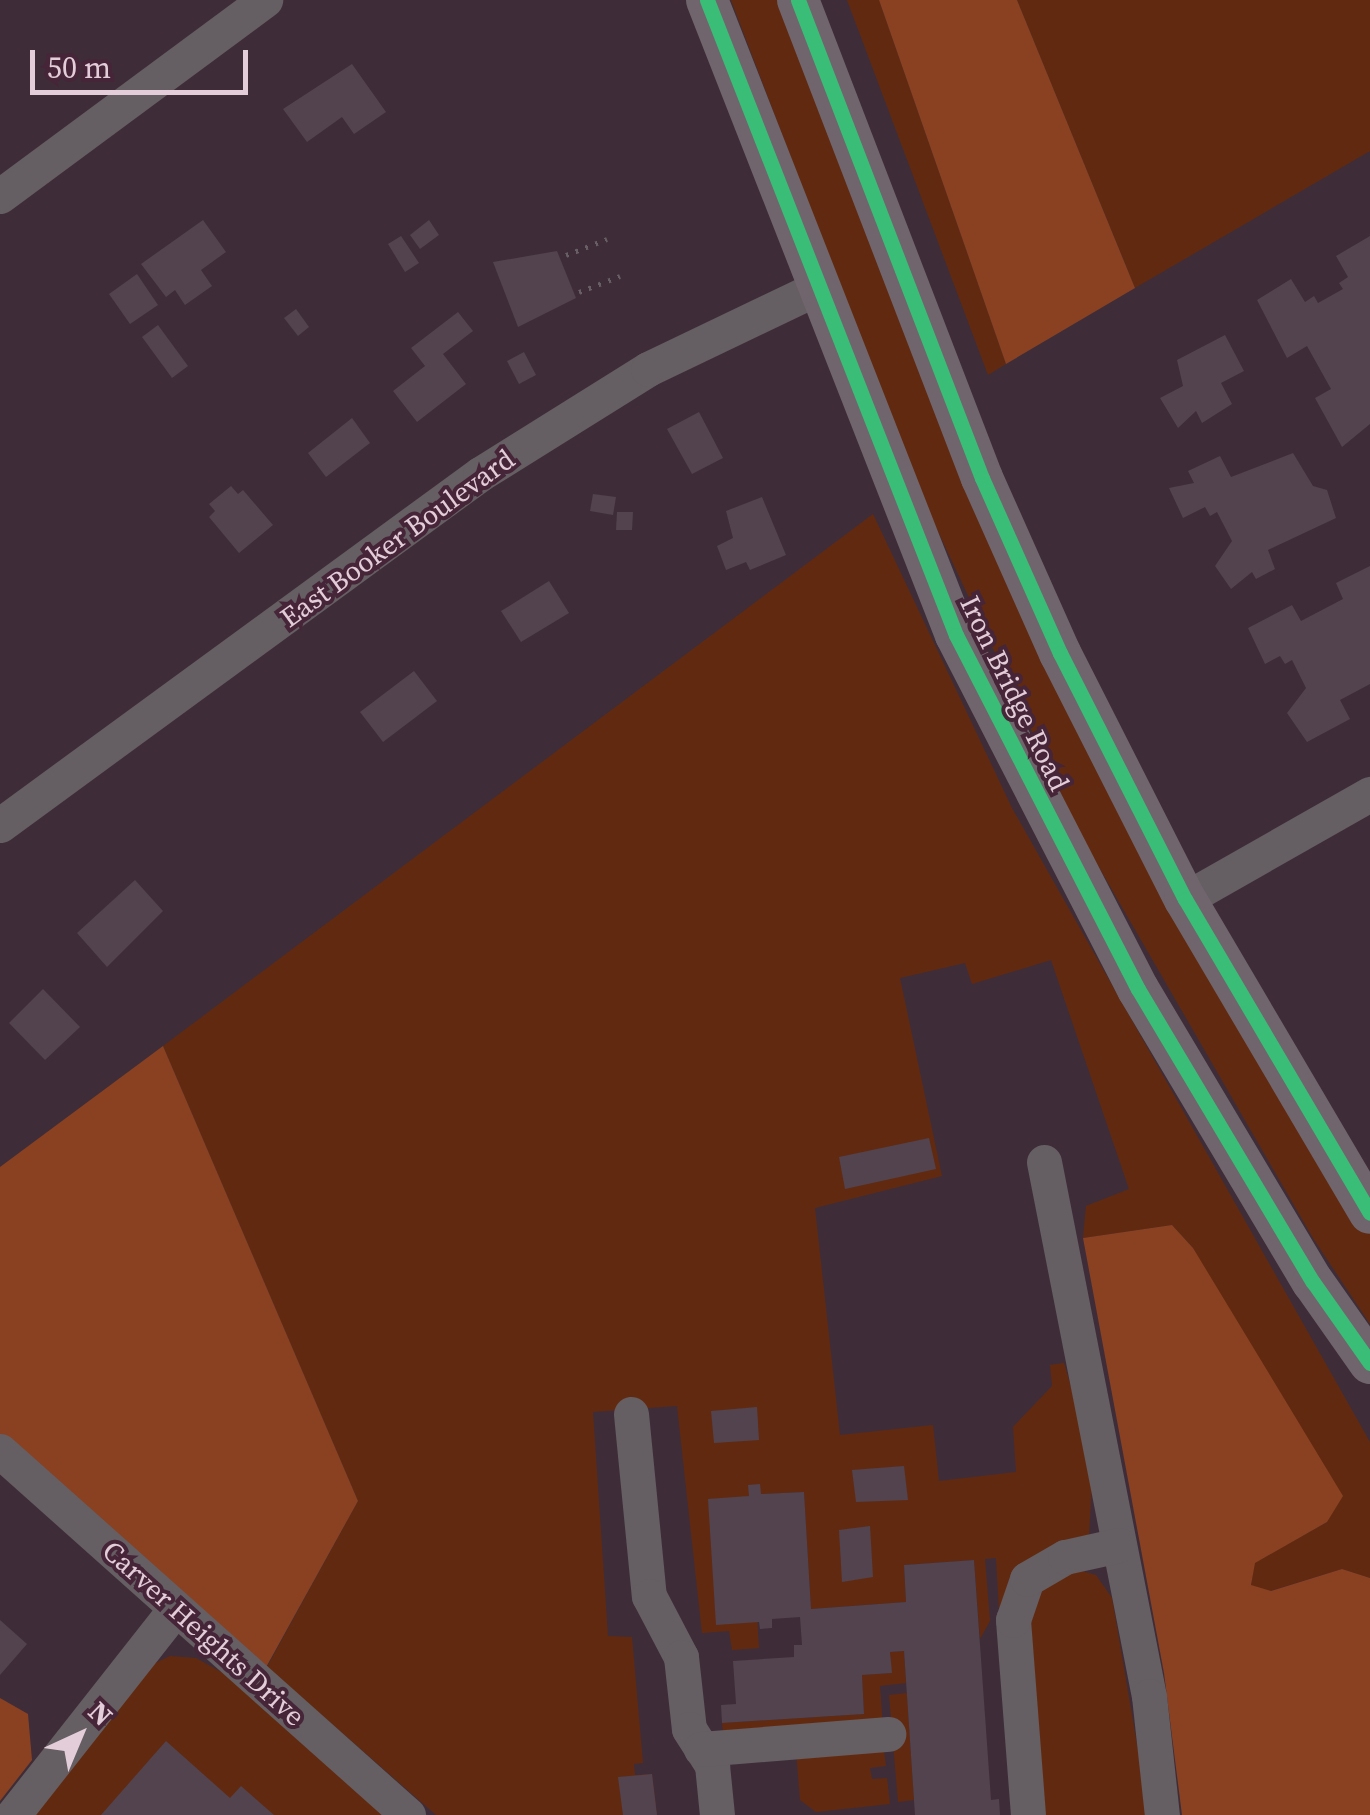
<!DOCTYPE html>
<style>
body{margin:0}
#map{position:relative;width:1370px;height:1815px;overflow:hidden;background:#3e2d38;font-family:"Source Serif 4",serif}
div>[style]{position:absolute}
.green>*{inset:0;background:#612a10}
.forest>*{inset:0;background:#894122}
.building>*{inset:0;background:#52434e}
.path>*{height:5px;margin-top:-2.5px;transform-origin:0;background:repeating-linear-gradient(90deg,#685f65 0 2.5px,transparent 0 10.5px)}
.minor>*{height:35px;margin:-17.5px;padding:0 17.5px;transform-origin:17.5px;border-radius:17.5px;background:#655e62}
.major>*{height:42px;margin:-21px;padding:0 21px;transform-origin:21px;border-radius:21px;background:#70656c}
.cycleway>*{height:15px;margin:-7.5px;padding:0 7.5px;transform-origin:7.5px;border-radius:7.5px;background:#3abd76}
span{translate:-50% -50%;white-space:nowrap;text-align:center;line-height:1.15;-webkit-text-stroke:8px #462539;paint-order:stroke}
.street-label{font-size:28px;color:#e3cdd9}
.north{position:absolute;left:30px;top:1685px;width:100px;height:100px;-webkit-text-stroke:8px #462539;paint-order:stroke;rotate:44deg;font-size:28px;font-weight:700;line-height:40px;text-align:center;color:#e3cdd9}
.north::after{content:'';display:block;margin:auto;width:35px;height:45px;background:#e3cdd9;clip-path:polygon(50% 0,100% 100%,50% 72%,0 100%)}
.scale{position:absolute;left:30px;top:50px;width:218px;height:45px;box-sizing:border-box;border:5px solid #e3cdd9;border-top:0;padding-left:12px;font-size:30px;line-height:35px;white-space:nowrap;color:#e3cdd9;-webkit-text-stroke:8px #462539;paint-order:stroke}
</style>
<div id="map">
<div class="green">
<div style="clip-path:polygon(731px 0,778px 0,931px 383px,1370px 1233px,1370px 1324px,1313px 1238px,1081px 836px,912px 476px)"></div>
<div style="clip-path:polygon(847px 0,879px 0,1006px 364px,988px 375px)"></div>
<div style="clip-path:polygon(1017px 0,1370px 0,1370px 151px,1135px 288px)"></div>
<div style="clip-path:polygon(873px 514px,1012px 808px,1370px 1442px,1370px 1578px,1342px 1569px,1270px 1591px,1251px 1586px,1254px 1563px,1327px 1522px,1193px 1248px,1172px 1225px,1083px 1238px,1086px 1206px,1129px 1189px,1051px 960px,972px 984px,965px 963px,900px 978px,942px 1176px,815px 1208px,840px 1435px,933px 1425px,939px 1481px,1016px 1472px,1013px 1427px,1052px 1386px,1050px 1365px,1064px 1363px,1093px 1461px,1089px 1536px,999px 1610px,996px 1558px,985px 1559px,990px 1621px,980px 1639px,974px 1560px,904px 1565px,906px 1602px,811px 1609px,804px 1492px,761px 1494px,749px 1486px,759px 1648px,732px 1650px,729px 1631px,702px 1633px,677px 1406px,593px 1412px,608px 1636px,632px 1637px,643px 1763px,634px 1764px,635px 1775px,652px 1774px,657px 1815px,436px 1815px,267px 1667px,358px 1501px,163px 1046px)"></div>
<div style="clip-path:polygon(1075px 1569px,1096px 1575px,1112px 1598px,1149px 1815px,1042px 1815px,1027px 1615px,1046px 1580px)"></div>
<div style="clip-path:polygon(904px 1651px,906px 1683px,880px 1686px,883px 1727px,724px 1737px,722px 1723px,864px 1714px,862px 1675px,891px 1673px,890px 1652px)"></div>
<div style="clip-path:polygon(170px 1656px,196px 1658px,253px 1690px,395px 1815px,32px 1815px,145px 1668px)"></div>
<div style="clip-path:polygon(907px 1693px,914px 1800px,898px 1802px,889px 1695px)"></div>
<div style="clip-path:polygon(883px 1744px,886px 1766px,870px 1768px,872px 1779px,887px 1778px,890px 1804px,816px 1812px,800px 1800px,796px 1751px)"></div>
</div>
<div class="forest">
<div style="clip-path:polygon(879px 0,1017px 0,1135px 288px,1006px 364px)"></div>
<div style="clip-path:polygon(163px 1046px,358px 1501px,259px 1680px,0 1448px,0 1167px)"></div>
<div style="clip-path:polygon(1172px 1225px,1193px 1248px,1343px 1496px,1327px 1522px,1255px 1563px,1251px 1585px,1271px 1591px,1342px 1569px,1370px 1578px,1370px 1815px,1182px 1815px,1164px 1673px,1083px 1238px)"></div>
<div style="clip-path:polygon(0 1698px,28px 1714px,32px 1760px,0 1801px)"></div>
</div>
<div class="building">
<div style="clip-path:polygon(352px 64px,386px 112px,354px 134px,342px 117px,307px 142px,283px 109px)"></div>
<div style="clip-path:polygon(203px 220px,226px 252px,201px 270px,212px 286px,185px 305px,175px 290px,166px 297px,141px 264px)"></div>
<div style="clip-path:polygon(429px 220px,439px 235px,420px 249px,410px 235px)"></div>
<div style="clip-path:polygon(401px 236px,419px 263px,405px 272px,388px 244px)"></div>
<div style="clip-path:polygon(1370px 236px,1370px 424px,1342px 447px,1315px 398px,1331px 389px,1307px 346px,1287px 358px,1257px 300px,1291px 279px,1305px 302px,1314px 296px,1318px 303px,1343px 289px,1339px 283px,1348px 277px,1336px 256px)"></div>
<div style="clip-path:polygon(557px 251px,576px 298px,518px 327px,493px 262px)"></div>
<div style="clip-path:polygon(137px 274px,158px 305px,130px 324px,109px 294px)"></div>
<div style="clip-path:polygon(296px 309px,309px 327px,298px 336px,284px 318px)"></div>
<div style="clip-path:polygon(458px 312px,473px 331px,443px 354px,466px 384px,417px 422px,393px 391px,425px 366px,411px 348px)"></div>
<div style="clip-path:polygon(158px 325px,188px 366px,172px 378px,142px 337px)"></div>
<div style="clip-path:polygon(1225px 335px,1244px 371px,1221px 383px,1232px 404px,1202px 423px,1196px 411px,1178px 428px,1160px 398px,1183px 386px,1177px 360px)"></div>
<div style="clip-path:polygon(524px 352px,536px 375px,519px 384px,507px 361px)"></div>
<div style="clip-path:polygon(699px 412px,723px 458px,692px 474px,667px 429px)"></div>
<div style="clip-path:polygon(352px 418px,370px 443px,326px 477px,308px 453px)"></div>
<div style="clip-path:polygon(1293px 453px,1313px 486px,1327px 490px,1336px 518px,1268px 550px,1275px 569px,1256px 579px,1252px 572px,1231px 589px,1215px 566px,1232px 541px,1217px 512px,1210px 516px,1205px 507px,1183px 518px,1169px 488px,1194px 483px,1188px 471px,1220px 456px,1231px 477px)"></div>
<div style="clip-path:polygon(231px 486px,238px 494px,243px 490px,273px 525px,239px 553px,209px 517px,215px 511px,209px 504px)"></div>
<div style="clip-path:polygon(593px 494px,616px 497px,613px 515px,590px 511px)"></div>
<div style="clip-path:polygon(762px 497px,786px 555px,750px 570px,746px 562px,726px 570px,717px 546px,733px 538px,726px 511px)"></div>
<div style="clip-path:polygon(617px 512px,633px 512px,632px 530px,616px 530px)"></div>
<div style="clip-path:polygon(1370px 566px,1370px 684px,1340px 700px,1350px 719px,1307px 742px,1287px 713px,1306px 688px,1292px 660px,1285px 664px,1280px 656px,1265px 664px,1248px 628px,1292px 605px,1301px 621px,1343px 599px,1336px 583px)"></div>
<div style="clip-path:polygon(549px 581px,569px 613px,521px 642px,501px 611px)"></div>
<div style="clip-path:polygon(414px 671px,437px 701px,383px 742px,360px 712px)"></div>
<div style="clip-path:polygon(135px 880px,163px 911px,107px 967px,77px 933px)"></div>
<div style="clip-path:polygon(43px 989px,80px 1027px,45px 1060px,9px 1023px)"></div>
<div style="clip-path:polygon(929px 1138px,936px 1169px,845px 1189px,839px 1157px)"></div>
<div style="clip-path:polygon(757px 1407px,759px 1440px,714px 1443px,711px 1411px)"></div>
<div style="clip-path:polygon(904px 1466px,908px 1500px,856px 1502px,852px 1470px)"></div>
<div style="clip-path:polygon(760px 1484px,761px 1494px,804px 1492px,811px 1609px,906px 1602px,904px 1565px,974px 1560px,991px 1800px,999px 1799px,1000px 1815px,915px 1815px,904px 1651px,890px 1652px,892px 1673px,862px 1675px,864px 1714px,722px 1723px,721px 1705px,736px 1704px,733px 1661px,794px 1657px,794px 1645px,802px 1645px,800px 1617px,772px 1619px,772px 1628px,760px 1629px,759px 1622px,716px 1625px,708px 1499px,749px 1496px,748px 1485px)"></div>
<div style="clip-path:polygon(870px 1526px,873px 1577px,842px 1582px,839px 1530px)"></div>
<div style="clip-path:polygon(0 1620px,27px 1644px,0 1675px)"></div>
<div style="clip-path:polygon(166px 1741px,230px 1798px,241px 1786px,274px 1815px,101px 1815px)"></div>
<div style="clip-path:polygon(652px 1774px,657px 1815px,623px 1815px,618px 1777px)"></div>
</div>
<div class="path">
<div style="left:566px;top:255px;width:44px;rotate:-21.3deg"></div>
<div style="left:579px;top:292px;width:44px;rotate:-21.3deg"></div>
</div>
<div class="minor">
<div style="left:0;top:196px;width:330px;rotate:-36.5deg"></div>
<div style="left:0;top:825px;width:595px;rotate:-36.18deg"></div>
<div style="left:480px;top:474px;width:198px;rotate:-32deg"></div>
<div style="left:648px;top:369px;width:187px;rotate:-25.6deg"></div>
<div style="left:1185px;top:899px;width:213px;rotate:-29.6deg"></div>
<div style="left:1044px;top:1162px;width:544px;rotate:78.88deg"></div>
<div style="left:1149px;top:1696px;width:120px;rotate:83.8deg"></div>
<div style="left:631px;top:1414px;width:183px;rotate:84.4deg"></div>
<div style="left:649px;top:1596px;width:69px;rotate:62.3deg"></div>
<div style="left:681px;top:1657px;width:72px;rotate:83.7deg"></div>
<div style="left:689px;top:1729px;width:43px;rotate:57.4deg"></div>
<div style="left:712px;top:1765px;width:50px;rotate:84.3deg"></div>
<div style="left:0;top:1451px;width:547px;rotate:41.74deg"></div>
<div style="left:701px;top:1749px;width:188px;rotate:-4.6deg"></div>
<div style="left:13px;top:1815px;width:263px;rotate:-51.8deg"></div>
<div style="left:1028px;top:1815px;width:196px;rotate:-94.4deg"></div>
<div style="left:1013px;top:1620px;width:43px;rotate:-71.1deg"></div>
<div style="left:1027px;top:1579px;width:44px;rotate:-30.1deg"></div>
<div style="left:1065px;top:1557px;width:55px;rotate:-12.5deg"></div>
</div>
<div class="major">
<div style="left:707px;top:0;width:682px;rotate:68.59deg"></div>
<div style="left:956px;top:635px;width:398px;rotate:62.8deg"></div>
<div style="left:1138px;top:989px;width:341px;rotate:59.2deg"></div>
<div style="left:1313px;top:1282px;width:99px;rotate:54.9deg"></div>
<div style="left:798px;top:0;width:512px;rotate:68.95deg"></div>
<div style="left:982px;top:478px;width:192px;rotate:66deg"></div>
<div style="left:1060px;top:653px;width:276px;rotate:63.1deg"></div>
<div style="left:1185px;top:899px;width:364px;rotate:59.5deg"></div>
</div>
<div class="cycleway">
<div style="left:707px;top:0;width:682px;rotate:68.59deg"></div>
<div style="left:956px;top:635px;width:398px;rotate:62.8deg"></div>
<div style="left:1138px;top:989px;width:341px;rotate:59.2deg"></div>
<div style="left:1313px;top:1282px;width:99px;rotate:54.9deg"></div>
<div style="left:798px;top:0;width:512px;rotate:68.95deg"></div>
<div style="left:982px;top:478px;width:192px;rotate:66deg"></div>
<div style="left:1060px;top:653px;width:276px;rotate:63.1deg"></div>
<div style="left:1185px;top:899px;width:364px;rotate:59.5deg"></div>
</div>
<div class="street-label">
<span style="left:397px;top:538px;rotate:-36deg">East Booker Boulevard</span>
<span style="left:1015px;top:693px;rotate:64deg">Iron Bridge Road</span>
<span style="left:204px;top:1633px;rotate:42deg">Carver Heights Drive</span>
</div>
<div class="north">N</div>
<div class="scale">50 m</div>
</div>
